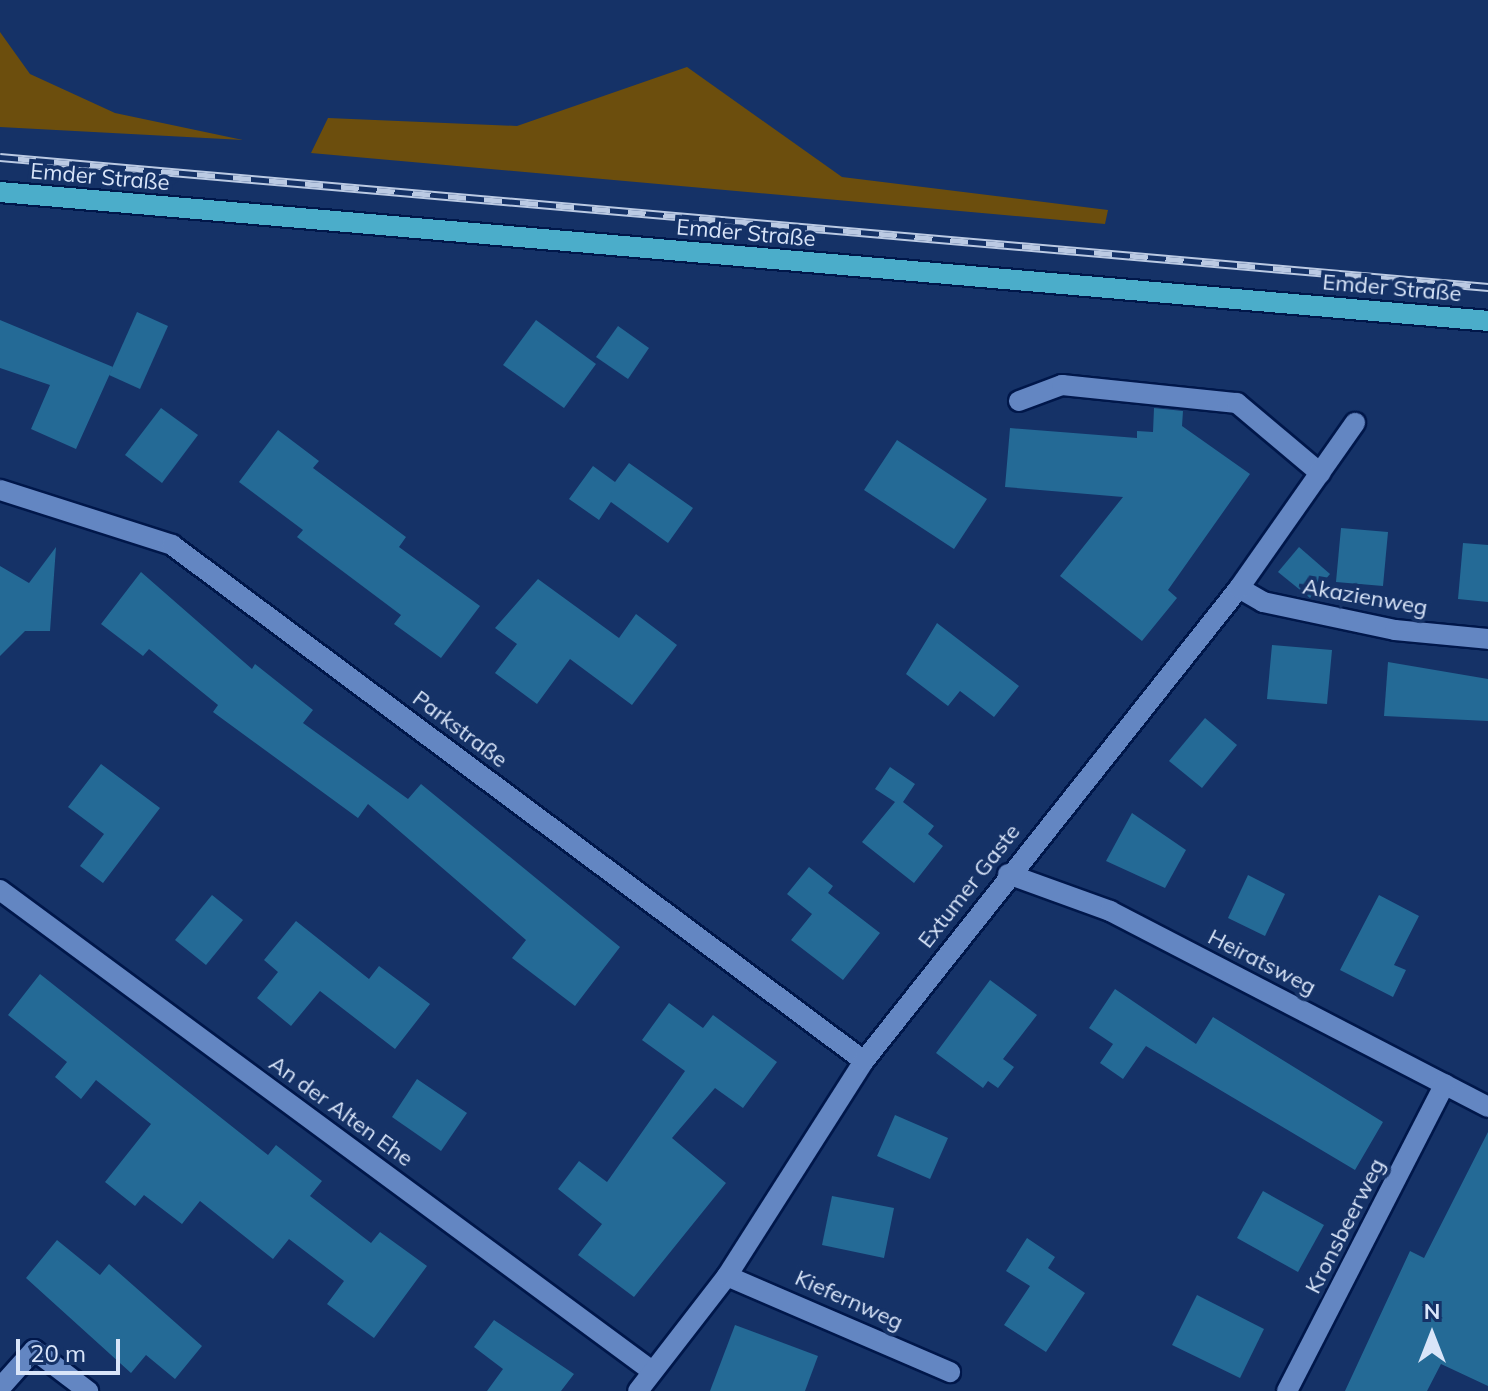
<!DOCTYPE html>
<meta charset="utf-8">
<style>
body{margin:0}
#map{position:relative;width:1488px;height:1391px;overflow:hidden;background:#153267;font-family:Mulish,sans-serif}
div>[style]{position:absolute}
.green>*{inset:0;background:#6c4e0d}
.building>*{inset:0;background:#246a96}
.roads{filter:drop-shadow(2px 0 #00174a) drop-shadow(-2px 0 #00174a) drop-shadow(0 2px #00174a) drop-shadow(0 -2px #00174a)}
.minor>*{height:20px;margin:-10px;padding:0 10px;transform-origin:10px;border-radius:10px;background:#6386c2}
.primary>*{height:20px;margin:-10px;padding:0 10px;transform-origin:10px;border-radius:10px;background:#4badca}
.rail>*{height:9px;margin-top:-4.5px;transform-origin:0;background:repeating-linear-gradient(90deg,#153267 0 18px,#bbcae3 0 36px);box-sizing:border-box;border-block:2px solid #bbcae3}
span{translate:-50% -50%;white-space:nowrap;text-align:center;line-height:1.15;-webkit-text-stroke:8px #153267;paint-order:stroke}
.street-label{font-size:22px;color:#d9e5f9}
.north{position:absolute;left:1392px;top:1295px;width:80px;height:80px;-webkit-text-stroke:6px #153267;paint-order:stroke;rotate:0deg;font-size:22px;font-weight:700;line-height:32px;text-align:center;color:#d9e5f9}
.north::after{content:'';display:block;margin:auto;width:28px;height:36px;background:#d9e5f9;clip-path:polygon(50% 0,100% 100%,50% 72%,0 100%)}
.scale{position:absolute;left:16px;top:1339px;width:104px;height:36px;box-sizing:border-box;border:4px solid #d9e5f9;border-top:0;padding-left:10px;font-size:24px;line-height:28px;white-space:nowrap;color:#d9e5f9;-webkit-text-stroke:6px #153267;paint-order:stroke}
</style>
<div id="map">
<div class="green">
<div style="clip-path:polygon(0 32px,30px 74px,115px 113px,243px 140px,0 127px)"></div>
<div style="clip-path:polygon(687px 67px,842px 177px,1108px 210px,1105px 224px,311px 153px,328px 118px,517px 126px)"></div>
</div>
<div class="building">
<div style="clip-path:polygon(137px 312px,168px 326px,140px 389px,109px 375px)"></div>
<div style="clip-path:polygon(0 320px,113px 367px,76px 449px,31px 429px,50px 385px,0 368px)"></div>
<div style="clip-path:polygon(536px 320px,596px 364px,564px 408px,503px 365px)"></div>
<div style="clip-path:polygon(618px 326px,649px 348px,628px 379px,596px 357px)"></div>
<div style="clip-path:polygon(161px 408px,198px 435px,162px 483px,125px 455px)"></div>
<div style="clip-path:polygon(1154px 408px,1183px 411px,1182px 426px,1250px 474px,1168px 590px,1177px 598px,1142px 641px,1060px 576px,1123px 497px,1005px 487px,1010px 428px,1137px 438px,1137px 431px,1153px 432px)"></div>
<div style="clip-path:polygon(278px 430px,319px 461px,313px 468px,406px 537px,399px 547px,480px 606px,441px 658px,394px 624px,401px 615px,297px 537px,303px 530px,239px 482px)"></div>
<div style="clip-path:polygon(897px 440px,987px 499px,954px 549px,864px 490px)"></div>
<div style="clip-path:polygon(629px 463px,693px 508px,668px 543px,611px 502px,599px 520px,569px 499px,593px 466px,615px 482px)"></div>
<div style="clip-path:polygon(1341px 528px,1388px 532px,1383px 586px,1336px 582px)"></div>
<div style="clip-path:polygon(1463px 543px,1488px 545px,1488px 602px,1458px 599px)"></div>
<div style="clip-path:polygon(56px 547px,50px 631px,25px 631px,0 656px,0 566px,29px 583px)"></div>
<div style="clip-path:polygon(1299px 547px,1330px 574px,1310px 598px,1278px 572px)"></div>
<div style="clip-path:polygon(141px 572px,252px 669px,255px 664px,313px 710px,303px 723px,408px 799px,421px 784px,620px 947px,575px 1006px,512px 958px,526px 940px,368px 804px,358px 818px,213px 712px,218px 705px,149px 649px,143px 656px,101px 624px)"></div>
<div style="clip-path:polygon(538px 579px,619px 638px,636px 614px,677px 645px,632px 705px,570px 659px,537px 704px,495px 673px,517px 644px,495px 628px)"></div>
<div style="clip-path:polygon(937px 623px,1019px 686px,994px 717px,960px 691px,948px 706px,906px 674px)"></div>
<div style="clip-path:polygon(1272px 645px,1332px 650px,1327px 704px,1267px 699px)"></div>
<div style="clip-path:polygon(1388px 662px,1488px 679px,1488px 721px,1384px 716px)"></div>
<div style="clip-path:polygon(1205px 718px,1237px 745px,1202px 788px,1169px 761px)"></div>
<div style="clip-path:polygon(101px 764px,160px 808px,103px 883px,80px 866px,104px 834px,68px 807px)"></div>
<div style="clip-path:polygon(890px 767px,915px 784px,903px 802px,934px 826px,928px 834px,943px 846px,914px 883px,862px 842px,895px 802px,875px 789px)"></div>
<div style="clip-path:polygon(1132px 813px,1186px 850px,1165px 888px,1106px 861px)"></div>
<div style="clip-path:polygon(809px 867px,833px 886px,828px 893px,880px 933px,843px 980px,791px 940px,812px 914px,787px 894px)"></div>
<div style="clip-path:polygon(1248px 875px,1285px 894px,1265px 936px,1228px 918px)"></div>
<div style="clip-path:polygon(212px 895px,243px 920px,206px 965px,175px 940px)"></div>
<div style="clip-path:polygon(1379px 895px,1419px 916px,1394px 965px,1406px 970px,1393px 997px,1340px 970px)"></div>
<div style="clip-path:polygon(296px 921px,369px 979px,379px 966px,430px 1004px,395px 1049px,320px 991px,291px 1026px,257px 998px,278px 972px,264px 960px)"></div>
<div style="clip-path:polygon(40px 974px,268px 1155px,276px 1145px,322px 1181px,310px 1196px,371px 1243px,380px 1232px,427px 1266px,374px 1338px,327px 1304px,344px 1281px,289px 1239px,273px 1259px,200px 1201px,182px 1224px,144px 1195px,135px 1206px,105px 1182px,151px 1124px,96px 1080px,81px 1099px,55px 1077px,67px 1062px,8px 1015px)"></div>
<div style="clip-path:polygon(990px 980px,1037px 1015px,1003px 1059px,1014px 1067px,998px 1088px,988px 1081px,983px 1088px,936px 1053px)"></div>
<div style="clip-path:polygon(1115px 989px,1196px 1044px,1213px 1017px,1383px 1122px,1355px 1170px,1146px 1046px,1123px 1079px,1100px 1063px,1113px 1044px,1089px 1028px)"></div>
<div style="clip-path:polygon(669px 1003px,703px 1028px,713px 1015px,777px 1062px,743px 1108px,715px 1088px,672px 1138px,726px 1183px,634px 1297px,578px 1255px,602px 1224px,558px 1189px,579px 1161px,607px 1182px,685px 1071px,642px 1040px)"></div>
<div style="clip-path:polygon(417px 1079px,467px 1113px,441px 1151px,392px 1117px)"></div>
<div style="clip-path:polygon(895px 1115px,948px 1138px,930px 1179px,877px 1156px)"></div>
<div style="clip-path:polygon(1488px 1132px,1488px 1386px,1441px 1364px,1427px 1391px,1345px 1391px,1410px 1251px,1424px 1258px)"></div>
<div style="clip-path:polygon(1263px 1191px,1324px 1225px,1298px 1272px,1237px 1238px)"></div>
<div style="clip-path:polygon(832px 1196px,894px 1208px,884px 1258px,822px 1245px)"></div>
<div style="clip-path:polygon(1027px 1238px,1055px 1257px,1048px 1268px,1085px 1293px,1046px 1352px,1004px 1325px,1030px 1286px,1006px 1271px)"></div>
<div style="clip-path:polygon(57px 1240px,100px 1275px,109px 1264px,202px 1346px,175px 1379px,146px 1355px,131px 1373px,26px 1278px)"></div>
<div style="clip-path:polygon(1197px 1295px,1264px 1329px,1240px 1378px,1172px 1345px)"></div>
<div style="clip-path:polygon(494px 1320px,574px 1374px,561px 1391px,487px 1391px,503px 1369px,474px 1347px)"></div>
<div style="clip-path:polygon(735px 1325px,818px 1356px,805px 1391px,710px 1391px)"></div>
</div>
<div class="roads">
<div class="minor">
<div style="left:1019px;top:401px;width:46px;rotate:-20.4deg"></div>
<div style="left:1062px;top:385px;width:176px;rotate:5.9deg"></div>
<div style="left:1237px;top:403px;width:109px;rotate:40.1deg"></div>
<div style="left:0;top:490px;width:181px;rotate:17.7deg"></div>
<div style="left:172px;top:545px;width:863px;rotate:36.71deg"></div>
<div style="left:1239px;top:588px;width:28px;rotate:30deg"></div>
<div style="left:1263px;top:602px;width:135px;rotate:12deg"></div>
<div style="left:1395px;top:630px;width:93px;rotate:5.5deg"></div>
<div style="left:1008px;top:874px;width:109px;rotate:19.9deg"></div>
<div style="left:1110px;top:911px;width:426px;rotate:27.4deg"></div>
<div style="left:0;top:890px;width:810px;rotate:36.42deg"></div>
<div style="left:727px;top:1276px;width:243px;rotate:23.3deg"></div>
<div style="left:0;top:1388px;width:51px;rotate:-48.2deg"></div>
<div style="left:34px;top:1350px;width:68px;rotate:37.2deg"></div>
<div style="left:638px;top:1391px;width:145px;rotate:-52.3deg"></div>
<div style="left:727px;top:1276px;width:255px;rotate:-57.5deg"></div>
<div style="left:864px;top:1061px;width:604px;rotate:-51.59deg"></div>
<div style="left:1239px;top:588px;width:202px;rotate:-54.9deg"></div>
<div style="left:1287px;top:1391px;width:345px;rotate:-62.8deg"></div>
</div>
<div class="primary">
<div style="left:0;top:192px;width:1494px;rotate:4.95deg"></div>
</div>
</div>
<div class="rail">
<div style="left:0;top:157px;width:1494px;rotate:4.99deg"></div>
</div>
<div class="street-label">
<span style="left:100px;top:177px;rotate:5deg">Emder Straße</span>
<span style="left:746px;top:233px;rotate:5deg">Emder Straße</span>
<span style="left:1392px;top:288px;rotate:5deg">Emder Straße</span>
<span style="left:1365px;top:597px;rotate:10deg">Akazienweg</span>
<span style="left:460px;top:729px;rotate:37deg">Parkstraße</span>
<span style="left:969px;top:886px;rotate:-52deg">Extumer Gaste</span>
<span style="left:1262px;top:962px;rotate:27deg">Heiratsweg</span>
<span style="left:341px;top:1111px;rotate:36deg">An der Alten Ehe</span>
<span style="left:1345px;top:1226px;rotate:-63deg">Kronsbeerweg</span>
<span style="left:849px;top:1300px;rotate:24deg">Kiefernweg</span>
</div>
<div class="north">N</div>
<div class="scale">20 m</div>
</div>
